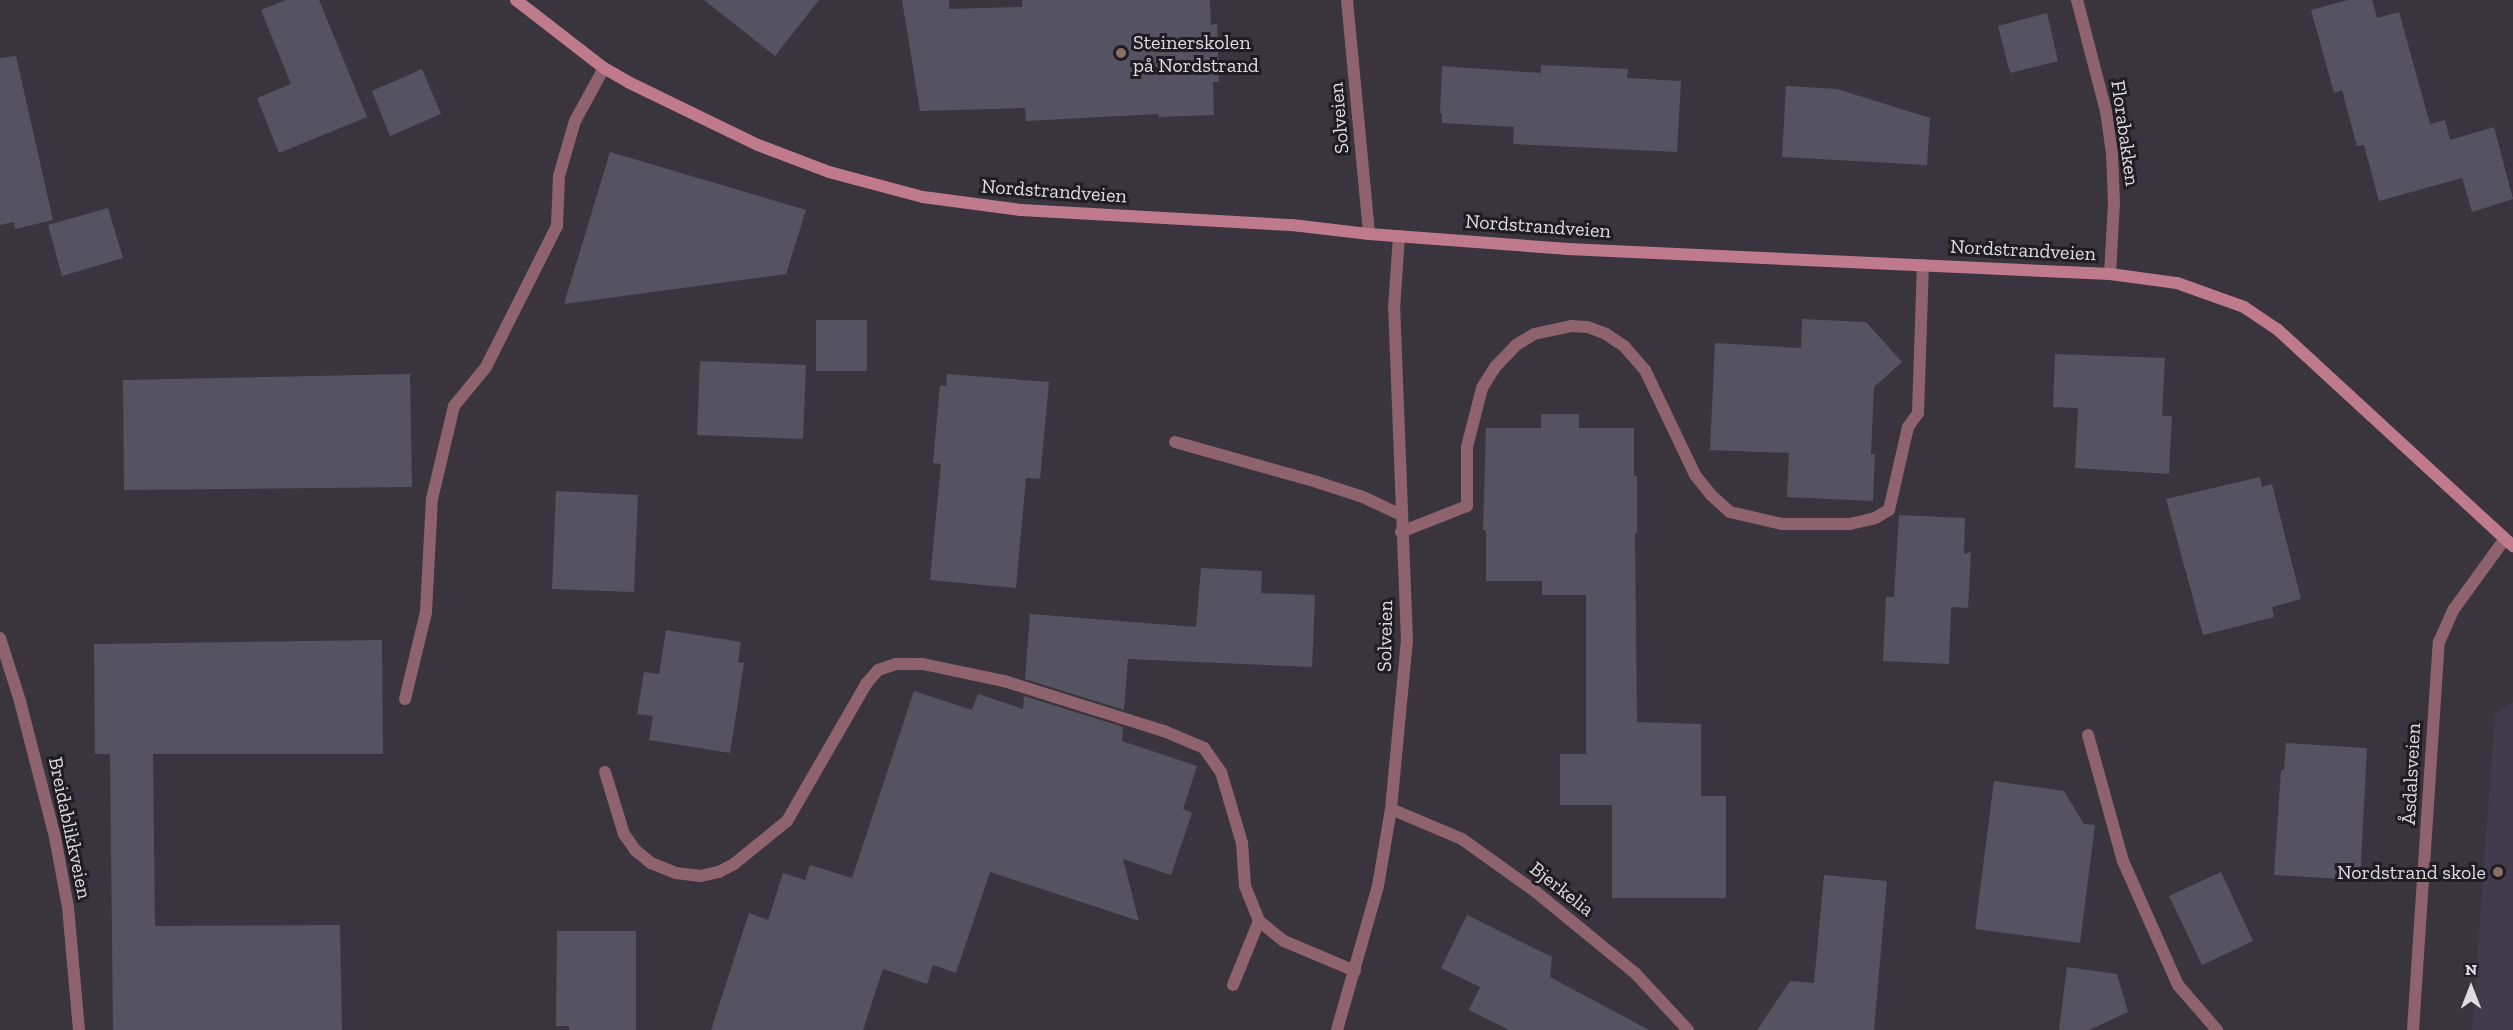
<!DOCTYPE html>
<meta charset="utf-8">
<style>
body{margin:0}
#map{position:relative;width:2513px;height:1030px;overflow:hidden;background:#3a343f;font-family:"Zilla Slab",serif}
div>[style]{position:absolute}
.education>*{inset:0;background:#413b4d}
.building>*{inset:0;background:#555361}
.service>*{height:12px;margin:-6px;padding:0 6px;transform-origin:6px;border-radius:6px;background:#8f636e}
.minor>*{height:12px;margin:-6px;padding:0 6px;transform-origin:6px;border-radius:6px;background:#8f636e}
.tertiary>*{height:12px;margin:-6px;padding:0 6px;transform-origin:6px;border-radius:6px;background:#8f636e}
.secondary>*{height:12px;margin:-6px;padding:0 6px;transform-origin:6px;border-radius:6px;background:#bf7b8c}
.dots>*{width:16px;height:16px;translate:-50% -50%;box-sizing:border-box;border:3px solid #201d22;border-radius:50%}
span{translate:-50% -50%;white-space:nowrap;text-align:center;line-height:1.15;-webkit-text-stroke:6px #201d22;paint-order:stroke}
.poi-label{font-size:20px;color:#dfdbe3}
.left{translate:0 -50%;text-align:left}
.right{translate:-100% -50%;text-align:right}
.street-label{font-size:20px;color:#dfdbe3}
.north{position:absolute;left:2441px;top:958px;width:60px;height:60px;-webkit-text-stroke:4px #201d22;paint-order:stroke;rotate:0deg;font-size:16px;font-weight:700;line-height:24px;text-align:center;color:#dfdbe3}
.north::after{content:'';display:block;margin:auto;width:21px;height:27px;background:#dfdbe3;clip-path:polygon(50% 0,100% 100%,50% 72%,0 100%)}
</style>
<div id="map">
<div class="education">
<div style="clip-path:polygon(2513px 702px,2513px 1030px,2472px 1030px,2495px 714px)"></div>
</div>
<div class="building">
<div style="clip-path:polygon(286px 0,319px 0,367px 117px,279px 153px,257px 98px,291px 84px,261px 10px)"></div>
<div style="clip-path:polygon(704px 0,819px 0,775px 56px)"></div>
<div style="clip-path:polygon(902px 0,949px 0,949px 9px,1022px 7px,1022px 0,1210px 0,1211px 25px,1217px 24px,1219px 82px,1213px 82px,1214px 115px,1159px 117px,1158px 114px,1026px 121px,1025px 108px,920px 111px)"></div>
<div style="clip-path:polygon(2348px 0,2372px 0,2377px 18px,2399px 12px,2430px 124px,2445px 120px,2450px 140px,2494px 127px,2513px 199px,2472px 212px,2462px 178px,2379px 201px,2364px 145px,2357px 146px,2342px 90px,2334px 93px,2311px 10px)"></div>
<div style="clip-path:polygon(2047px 13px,2058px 61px,2010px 73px,1998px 26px)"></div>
<div style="clip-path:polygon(16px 56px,53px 220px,15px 229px,14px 222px,0 225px,0 58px)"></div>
<div style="clip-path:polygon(1541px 65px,1628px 69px,1627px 78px,1681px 81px,1677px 152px,1513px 144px,1514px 127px,1442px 123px,1442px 113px,1440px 113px,1442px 66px,1541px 73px)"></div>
<div style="clip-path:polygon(422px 69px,441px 114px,390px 136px,372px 91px)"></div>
<div style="clip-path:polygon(1786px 86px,1837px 89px,1930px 118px,1927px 165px,1782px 157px)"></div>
<div style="clip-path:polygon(610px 152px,806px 210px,786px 274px,564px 304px)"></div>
<div style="clip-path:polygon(108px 208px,123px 258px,62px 276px,48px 225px)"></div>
<div style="clip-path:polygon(1802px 319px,1866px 322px,1902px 362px,1874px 387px,1871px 454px,1875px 454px,1873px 501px,1787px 497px,1789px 453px,1710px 450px,1715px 343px,1801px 348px)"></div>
<div style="clip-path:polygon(816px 320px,867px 320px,867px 371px,816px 371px)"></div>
<div style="clip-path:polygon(2055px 354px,2165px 358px,2162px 416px,2172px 416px,2169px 474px,2075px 468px,2078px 408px,2053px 407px)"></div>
<div style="clip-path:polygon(700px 361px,806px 365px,803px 439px,697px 435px)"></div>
<div style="clip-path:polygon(410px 374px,412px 487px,124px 490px,123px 380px)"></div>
<div style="clip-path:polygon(947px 374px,1049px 382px,1040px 479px,1026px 478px,1016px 588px,930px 580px,941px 464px,933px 463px,940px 385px,946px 386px)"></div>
<div style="clip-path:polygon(1541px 414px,1579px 414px,1579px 428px,1634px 428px,1634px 476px,1637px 476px,1637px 533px,1635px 533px,1637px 722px,1701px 724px,1701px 796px,1726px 796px,1726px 898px,1612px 898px,1612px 805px,1560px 805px,1560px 754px,1586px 754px,1586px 595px,1542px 595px,1542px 581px,1486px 581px,1486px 530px,1483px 530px,1486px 428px,1541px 428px)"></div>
<div style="clip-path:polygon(2260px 477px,2262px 487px,2272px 484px,2301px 599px,2272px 607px,2274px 617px,2203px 635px,2166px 499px)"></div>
<div style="clip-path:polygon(556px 491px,638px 495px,634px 592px,552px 589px)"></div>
<div style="clip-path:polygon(1899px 515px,1965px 518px,1964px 554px,1971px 552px,1968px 608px,1951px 607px,1949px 664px,1883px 661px,1886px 597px,1894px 597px)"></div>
<div style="clip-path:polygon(1201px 568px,1262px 571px,1261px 593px,1315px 595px,1312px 667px,1128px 659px,1124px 710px,1025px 679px,1030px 614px,1196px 627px)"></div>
<div style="clip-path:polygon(666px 630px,741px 642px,738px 662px,744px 663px,730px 753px,649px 740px,653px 716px,637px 714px,644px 672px,659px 674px)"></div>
<div style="clip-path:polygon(382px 640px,383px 754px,153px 754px,155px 926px,340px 925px,342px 1030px,113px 1030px,110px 754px,95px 754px,94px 644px)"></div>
<div style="clip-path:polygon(914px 691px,972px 710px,978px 694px,1023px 709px,1024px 696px,1123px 727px,1122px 741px,1197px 766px,1183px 809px,1192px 813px,1171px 875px,1123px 859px,1139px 921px,990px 872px,956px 973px,933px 965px,927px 984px,883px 969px,863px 1030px,711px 1030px,749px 913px,768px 920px,783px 873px,805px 880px,810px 865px,852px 878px)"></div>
<div style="clip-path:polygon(2286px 743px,2367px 748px,2360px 880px,2274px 875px,2281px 770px,2284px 770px)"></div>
<div style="clip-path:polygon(1994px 781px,2064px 791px,2084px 824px,2095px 825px,2080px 943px,1975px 929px)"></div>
<div style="clip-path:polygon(2221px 872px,2253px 941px,2202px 965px,2169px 896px)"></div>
<div style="clip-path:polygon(1824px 875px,1887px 881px,1874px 1030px,1757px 1030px,1790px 981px,1814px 983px)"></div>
<div style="clip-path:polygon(1467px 915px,1552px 957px,1550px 977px,1649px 1030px,1509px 1030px,1469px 1010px,1480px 987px,1441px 968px)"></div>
<div style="clip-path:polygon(557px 931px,636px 931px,636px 1030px,569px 1030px,569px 1026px,556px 1026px)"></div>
<div style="clip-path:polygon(2067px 967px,2117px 974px,2128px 1012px,2089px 1030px,2059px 1030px)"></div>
</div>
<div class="service">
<div style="left:1175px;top:442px;width:148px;rotate:15.7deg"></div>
<div style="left:1317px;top:482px;width:48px;rotate:18.1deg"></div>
<div style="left:1363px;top:497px;width:42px;rotate:25.3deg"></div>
<div style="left:1401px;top:532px;width:71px;rotate:-21.5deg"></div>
<div style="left:1467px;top:506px;width:59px;rotate:-90deg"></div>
<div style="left:1467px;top:447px;width:61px;rotate:-75.7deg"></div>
<div style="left:1482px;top:388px;width:26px;rotate:-58deg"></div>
<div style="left:1496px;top:366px;width:29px;rotate:-46deg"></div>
<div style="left:1516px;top:345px;width:21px;rotate:-31deg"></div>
<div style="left:1534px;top:334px;width:39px;rotate:-12deg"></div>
<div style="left:1572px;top:326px;width:16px;rotate:4deg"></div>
<div style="left:1588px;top:327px;width:19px;rotate:21deg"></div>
<div style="left:1606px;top:334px;width:22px;rotate:34deg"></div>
<div style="left:1624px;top:346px;width:32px;rotate:49deg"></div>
<div style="left:1645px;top:370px;width:116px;rotate:64.5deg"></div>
<div style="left:1695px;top:475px;width:26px;rotate:51deg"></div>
<div style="left:1711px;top:495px;width:25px;rotate:42deg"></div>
<div style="left:1730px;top:512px;width:53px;rotate:13deg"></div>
<div style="left:1782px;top:524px;width:68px"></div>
<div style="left:1850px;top:524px;width:26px;rotate:-13deg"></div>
<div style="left:1875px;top:518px;width:16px;rotate:-30deg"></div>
<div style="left:1889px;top:510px;width:85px;rotate:-77.1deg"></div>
<div style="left:1908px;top:427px;width:17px;rotate:-54deg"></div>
<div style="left:1918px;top:413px;width:148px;rotate:-88.1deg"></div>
<div style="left:0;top:638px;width:66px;rotate:72.4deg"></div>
<div style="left:20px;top:701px;width:140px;rotate:75.6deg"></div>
<div style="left:55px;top:837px;width:71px;rotate:79.5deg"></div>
<div style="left:68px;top:907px;width:123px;rotate:84.9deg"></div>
<div style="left:405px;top:699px;width:89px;rotate:-76.4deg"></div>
<div style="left:426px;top:612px;width:113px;rotate:-87deg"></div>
<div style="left:432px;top:499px;width:96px;rotate:-76.7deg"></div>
<div style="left:454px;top:406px;width:50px;rotate:-50.6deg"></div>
<div style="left:486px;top:367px;width:158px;rotate:-63.3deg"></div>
<div style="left:557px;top:226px;width:50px;rotate:-87.7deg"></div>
<div style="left:559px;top:176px;width:57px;rotate:-73.8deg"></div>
<div style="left:575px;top:121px;width:60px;rotate:-61.3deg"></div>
<div style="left:2088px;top:735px;width:131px;rotate:74.5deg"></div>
<div style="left:2123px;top:861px;width:136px;rotate:66.1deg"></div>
<div style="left:2178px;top:985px;width:60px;rotate:49.1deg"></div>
<div style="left:605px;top:772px;width:65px;rotate:73deg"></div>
<div style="left:624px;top:834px;width:19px;rotate:55deg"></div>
<div style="left:635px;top:850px;width:21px;rotate:39deg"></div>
<div style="left:651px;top:863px;width:27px;rotate:22deg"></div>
<div style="left:676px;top:873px;width:25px;rotate:7deg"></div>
<div style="left:701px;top:876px;width:18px;rotate:-13deg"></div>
<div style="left:719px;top:872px;width:17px;rotate:-28deg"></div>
<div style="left:734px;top:864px;width:68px;rotate:-39.1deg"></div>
<div style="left:787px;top:821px;width:158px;rotate:-60deg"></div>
<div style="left:866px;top:684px;width:18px;rotate:-49deg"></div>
<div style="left:878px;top:670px;width:20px;rotate:-18deg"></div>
<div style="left:897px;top:664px;width:26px"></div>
<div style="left:923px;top:664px;width:83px;rotate:11.9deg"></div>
<div style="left:1004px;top:681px;width:168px;rotate:17.4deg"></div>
<div style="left:1164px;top:731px;width:43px;rotate:23deg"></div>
<div style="left:1204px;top:748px;width:29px;rotate:55deg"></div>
<div style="left:1221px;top:772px;width:74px;rotate:73.5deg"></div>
<div style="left:1242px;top:843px;width:43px;rotate:86deg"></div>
<div style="left:1245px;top:886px;width:38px;rotate:68deg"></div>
<div style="left:1259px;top:921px;width:32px;rotate:39deg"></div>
<div style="left:1284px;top:941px;width:77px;rotate:22.9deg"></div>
<div style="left:1233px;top:985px;width:69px;rotate:-67.9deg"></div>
</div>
<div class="minor">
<div style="left:2077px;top:0;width:115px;rotate:75.4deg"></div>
<div style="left:2106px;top:111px;width:42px;rotate:81.9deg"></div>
<div style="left:2112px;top:153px;width:50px;rotate:87.7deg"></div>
<div style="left:2114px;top:203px;width:71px;rotate:93.2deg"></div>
<div style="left:1391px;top:809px;width:77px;rotate:22.9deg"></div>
<div style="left:1462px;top:839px;width:91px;rotate:35.6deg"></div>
<div style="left:1536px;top:892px;width:128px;rotate:39.3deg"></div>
<div style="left:1635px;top:973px;width:78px;rotate:47.1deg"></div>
<div style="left:1337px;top:1030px;width:150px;rotate:-74.1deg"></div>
<div style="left:1378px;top:886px;width:78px;rotate:-80.4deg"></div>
<div style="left:1391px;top:809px;width:169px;rotate:-84.6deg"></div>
<div style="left:1407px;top:641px;width:332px;rotate:-92.2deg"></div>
<div style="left:1394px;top:309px;width:73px;rotate:-86.1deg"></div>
<div style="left:2413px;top:1030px;width:389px;rotate:-86.2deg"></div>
<div style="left:2439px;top:642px;width:36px;rotate:-66deg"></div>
<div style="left:2454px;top:609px;width:85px;rotate:-54.1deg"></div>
</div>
<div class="tertiary">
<div style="left:1347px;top:0;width:235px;rotate:84.6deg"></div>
</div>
<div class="secondary">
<div style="left:516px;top:0;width:111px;rotate:37.7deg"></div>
<div style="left:604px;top:68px;width:28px;rotate:30deg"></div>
<div style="left:628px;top:82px;width:144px;rotate:25.9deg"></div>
<div style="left:758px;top:145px;width:76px;rotate:20.8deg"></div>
<div style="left:829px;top:172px;width:97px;rotate:14.9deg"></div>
<div style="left:923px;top:197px;width:99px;rotate:7.6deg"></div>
<div style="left:1021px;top:210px;width:271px;rotate:3.2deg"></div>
<div style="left:1292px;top:225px;width:78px;rotate:6.7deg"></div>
<div style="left:1369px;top:234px;width:200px;rotate:4.3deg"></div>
<div style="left:1568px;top:249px;width:543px;rotate:2.64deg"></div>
<div style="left:2110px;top:274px;width:68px;rotate:7.7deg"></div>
<div style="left:2177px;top:283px;width:71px;rotate:19.7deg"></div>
<div style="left:2244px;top:307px;width:40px;rotate:34deg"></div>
<div style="left:2277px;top:329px;width:321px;rotate:42.6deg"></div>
</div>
<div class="dots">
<div style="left:1121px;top:53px;background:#8d6e63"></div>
<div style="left:2498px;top:872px;background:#8d6e63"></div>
</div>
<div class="poi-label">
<span class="left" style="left:1133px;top:54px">Steinerskolen<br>på Nordstrand</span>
<span class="right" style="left:2486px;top:872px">Nordstrand skole</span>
</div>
<div class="street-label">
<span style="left:1339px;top:118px;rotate:-95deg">Solveien</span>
<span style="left:2125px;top:133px;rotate:82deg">Florabakken</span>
<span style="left:1054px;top:191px;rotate:4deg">Nordstrandveien</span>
<span style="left:1538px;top:226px;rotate:4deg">Nordstrandveien</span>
<span style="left:2023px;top:250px;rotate:3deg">Nordstrandveien</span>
<span style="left:1385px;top:636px;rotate:-89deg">Solveien</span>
<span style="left:2411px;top:774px;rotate:-87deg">Åsdalsveien</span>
<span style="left:70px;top:828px;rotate:78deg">Breidablikkveien</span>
<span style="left:1562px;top:889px;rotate:38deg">Bjerkelia</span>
</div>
<div class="north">N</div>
</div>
